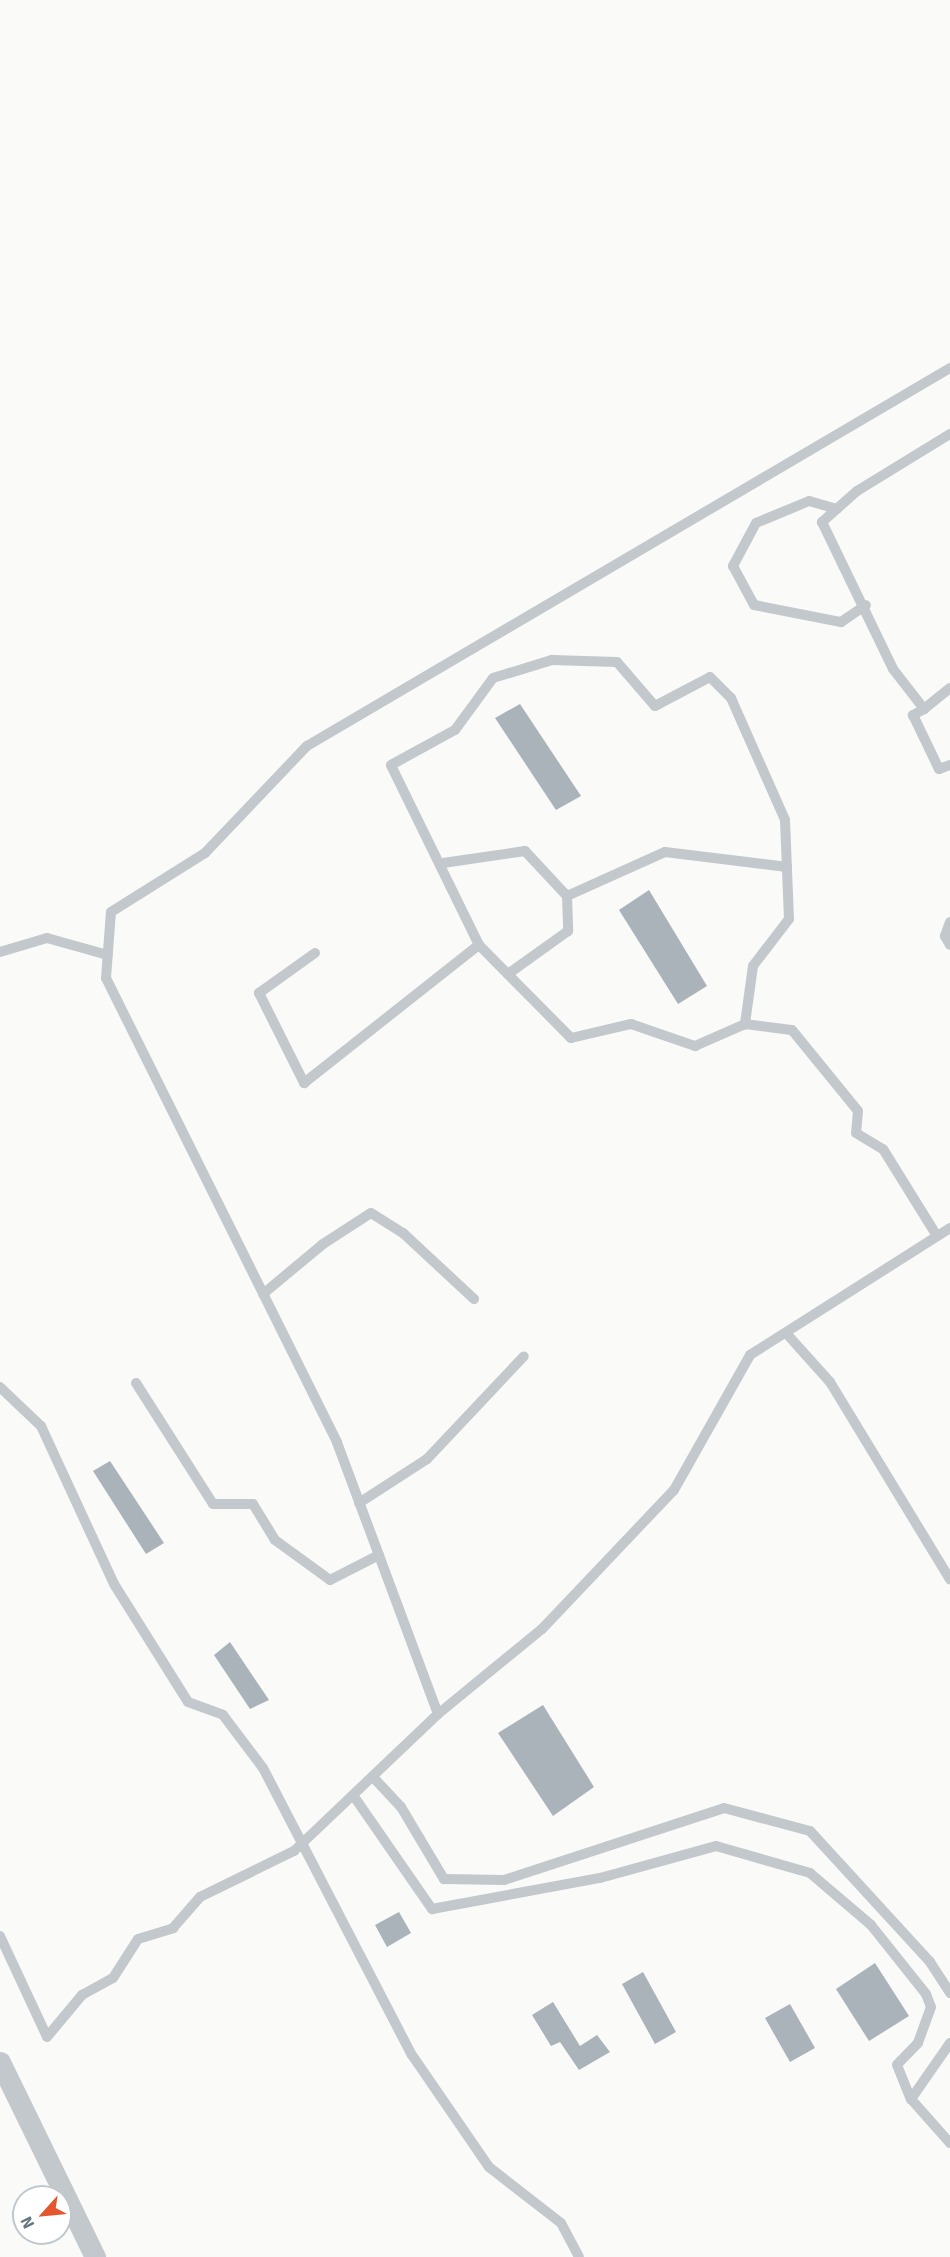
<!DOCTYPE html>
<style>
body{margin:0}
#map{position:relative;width:950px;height:2257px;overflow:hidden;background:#fafaf8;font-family:Signika,sans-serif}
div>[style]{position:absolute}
.building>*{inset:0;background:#aab3b9}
.service>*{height:10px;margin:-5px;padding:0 5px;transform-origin:5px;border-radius:5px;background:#c3c8cc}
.minor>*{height:21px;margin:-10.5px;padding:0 10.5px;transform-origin:10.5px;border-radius:10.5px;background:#c3c8cc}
span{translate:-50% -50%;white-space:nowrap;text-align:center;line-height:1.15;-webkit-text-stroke:6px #fff;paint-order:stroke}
.north{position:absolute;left:12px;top:2185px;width:60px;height:60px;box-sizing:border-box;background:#fff;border:2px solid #c1c8cd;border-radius:50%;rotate:243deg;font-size:16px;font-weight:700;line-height:24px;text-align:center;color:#657683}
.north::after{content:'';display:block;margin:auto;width:21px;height:27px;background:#e4572e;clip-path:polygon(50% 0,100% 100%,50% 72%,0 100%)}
</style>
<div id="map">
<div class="building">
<div style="clip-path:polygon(520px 704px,581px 796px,556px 810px,495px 718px)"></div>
<div style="clip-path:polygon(649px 890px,707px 986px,678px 1004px,619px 910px)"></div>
<div style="clip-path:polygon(110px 1461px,164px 1543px,146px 1554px,93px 1471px)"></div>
<div style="clip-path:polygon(230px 1642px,269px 1700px,250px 1709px,214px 1655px)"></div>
<div style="clip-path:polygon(543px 1705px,594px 1787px,553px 1816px,498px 1733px)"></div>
<div style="clip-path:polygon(399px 1912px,411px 1933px,387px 1947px,375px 1925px)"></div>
<div style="clip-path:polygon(875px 1963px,909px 2016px,869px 2041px,836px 1989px)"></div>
<div style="clip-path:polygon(643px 1972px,676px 2032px,655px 2044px,622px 1984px)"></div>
<div style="clip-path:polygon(553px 2002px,580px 2046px,597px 2035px,610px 2052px,579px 2070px,560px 2042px,551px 2046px,532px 2015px)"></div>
<div style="clip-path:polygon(790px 2004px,815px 2048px,790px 2062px,765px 2018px)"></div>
</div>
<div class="service">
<div style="left:950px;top:434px;width:109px;rotate:148.5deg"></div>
<div style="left:857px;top:491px;width:47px;rotate:138.5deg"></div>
<div style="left:822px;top:522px;width:163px;rotate:64.2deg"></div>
<div style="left:893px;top:669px;width:51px;rotate:52.2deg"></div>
<div style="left:924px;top:709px;width:33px;rotate:-39deg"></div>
<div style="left:837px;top:509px;width:29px;rotate:-164deg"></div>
<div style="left:809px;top:501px;width:57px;rotate:157.5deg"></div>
<div style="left:756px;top:523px;width:49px;rotate:118.1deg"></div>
<div style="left:733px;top:566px;width:44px;rotate:61.7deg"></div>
<div style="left:754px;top:605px;width:89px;rotate:11.1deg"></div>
<div style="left:841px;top:622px;width:30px;rotate:-34deg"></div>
<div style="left:924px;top:709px;width:13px;rotate:151deg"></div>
<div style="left:913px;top:715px;width:60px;rotate:64.3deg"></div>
<div style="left:939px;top:769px;width:12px;rotate:-20deg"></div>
<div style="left:443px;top:863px;width:83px;rotate:-8.3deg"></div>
<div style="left:525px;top:851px;width:62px;rotate:47deg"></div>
<div style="left:567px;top:896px;width:35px;rotate:88deg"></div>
<div style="left:568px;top:931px;width:74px;rotate:144.4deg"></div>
<div style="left:567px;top:896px;width:107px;rotate:-24.2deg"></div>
<div style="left:665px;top:852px;width:123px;rotate:7deg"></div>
<div style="left:950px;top:922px;width:15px;rotate:110deg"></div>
<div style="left:945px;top:936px;width:10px;rotate:61deg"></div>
<div style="left:479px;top:945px;width:200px;rotate:-116.1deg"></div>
<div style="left:391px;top:765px;width:73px;rotate:-28.7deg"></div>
<div style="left:455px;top:730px;width:64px;rotate:-53.8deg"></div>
<div style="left:493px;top:678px;width:62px;rotate:-17deg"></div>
<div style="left:552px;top:660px;width:65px;rotate:1.8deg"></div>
<div style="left:617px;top:662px;width:58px;rotate:49.2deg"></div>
<div style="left:655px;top:706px;width:62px;rotate:-27.8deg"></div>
<div style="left:710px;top:677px;width:30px;rotate:45deg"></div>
<div style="left:731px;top:698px;width:133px;rotate:66.1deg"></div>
<div style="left:785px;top:820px;width:99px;rotate:87.7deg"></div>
<div style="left:789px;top:919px;width:59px;rotate:127.5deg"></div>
<div style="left:753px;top:966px;width:59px;rotate:97.9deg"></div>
<div style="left:0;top:952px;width:49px;rotate:-16.6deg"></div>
<div style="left:47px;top:938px;width:63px;rotate:15.6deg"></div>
<div style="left:315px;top:953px;width:69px;rotate:144.5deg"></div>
<div style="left:259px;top:993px;width:101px;rotate:63.4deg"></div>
<div style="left:304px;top:1083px;width:223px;rotate:-38.3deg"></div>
<div style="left:479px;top:945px;width:131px;rotate:45.3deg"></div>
<div style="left:571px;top:1038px;width:62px;rotate:-13.1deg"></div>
<div style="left:631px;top:1024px;width:68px;rotate:19deg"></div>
<div style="left:695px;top:1046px;width:55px;rotate:-23.7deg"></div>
<div style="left:745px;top:1024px;width:47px;rotate:7.3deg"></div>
<div style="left:792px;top:1030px;width:104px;rotate:50.8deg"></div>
<div style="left:858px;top:1111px;width:22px;rotate:95deg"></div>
<div style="left:856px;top:1133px;width:31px;rotate:31deg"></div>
<div style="left:883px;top:1149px;width:102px;rotate:58.2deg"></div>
<div style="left:263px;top:1294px;width:78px;rotate:-39.8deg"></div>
<div style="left:323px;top:1244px;width:57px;rotate:-32.9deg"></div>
<div style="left:371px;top:1213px;width:38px;rotate:32deg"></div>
<div style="left:403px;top:1233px;width:97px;rotate:42.9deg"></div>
<div style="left:786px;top:1333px;width:66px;rotate:48.1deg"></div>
<div style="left:830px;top:1382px;width:231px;rotate:58.7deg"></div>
<div style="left:136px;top:1383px;width:143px;rotate:57.5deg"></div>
<div style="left:213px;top:1504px;width:40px"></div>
<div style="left:253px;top:1504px;width:42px;rotate:58.6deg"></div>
<div style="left:275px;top:1540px;width:68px;rotate:36deg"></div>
<div style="left:330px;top:1580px;width:55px;rotate:-27deg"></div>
<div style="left:0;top:1387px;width:57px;rotate:43.6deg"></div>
<div style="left:41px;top:1426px;width:174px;rotate:65.2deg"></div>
<div style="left:114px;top:1584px;width:139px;rotate:57.9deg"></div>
<div style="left:188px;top:1702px;width:37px;rotate:20deg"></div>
<div style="left:223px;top:1715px;width:66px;rotate:53deg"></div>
<div style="left:263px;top:1768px;width:323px;rotate:62.6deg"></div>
<div style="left:412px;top:2055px;width:136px;rotate:55.5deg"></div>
<div style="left:489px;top:2167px;width:91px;rotate:37.9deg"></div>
<div style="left:561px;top:2223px;width:38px;rotate:62deg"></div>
<div style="left:359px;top:1503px;width:81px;rotate:-32.9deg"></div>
<div style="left:427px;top:1459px;width:141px;rotate:-46.7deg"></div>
<div style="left:438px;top:1714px;width:290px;rotate:-110.4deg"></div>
<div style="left:337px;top:1442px;width:518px;rotate:-116.47deg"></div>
<div style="left:106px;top:978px;width:66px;rotate:-85.7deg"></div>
<div style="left:111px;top:912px;width:111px;rotate:-32.1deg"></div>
<div style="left:205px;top:853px;width:148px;rotate:-46.4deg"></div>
<div style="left:307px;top:746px;width:746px;rotate:-30.45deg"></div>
<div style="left:373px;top:1777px;width:41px;rotate:47deg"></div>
<div style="left:401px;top:1807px;width:84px;rotate:59.2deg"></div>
<div style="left:444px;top:1879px;width:60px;rotate:1deg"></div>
<div style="left:504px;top:1880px;width:231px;rotate:-18.1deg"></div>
<div style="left:724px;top:1808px;width:89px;rotate:15deg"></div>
<div style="left:810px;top:1831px;width:178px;rotate:47.5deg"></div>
<div style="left:930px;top:1962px;width:37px;rotate:57deg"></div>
<div style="left:353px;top:1795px;width:139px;rotate:55.3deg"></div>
<div style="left:432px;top:1909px;width:171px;rotate:-10.5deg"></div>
<div style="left:600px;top:1878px;width:120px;rotate:-15.4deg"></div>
<div style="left:716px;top:1846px;width:98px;rotate:16deg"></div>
<div style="left:810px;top:1873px;width:80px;rotate:40.4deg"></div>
<div style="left:871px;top:1925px;width:88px;rotate:51.4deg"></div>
<div style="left:926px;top:1994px;width:14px;rotate:69deg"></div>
<div style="left:931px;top:2007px;width:38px;rotate:110deg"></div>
<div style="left:918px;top:2043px;width:30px;rotate:134deg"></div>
<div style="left:897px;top:2065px;width:37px;rotate:68deg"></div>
<div style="left:0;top:1936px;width:111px;rotate:65deg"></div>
<div style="left:47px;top:2037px;width:55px;rotate:-50.2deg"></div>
<div style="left:82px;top:1995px;width:35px;rotate:-29deg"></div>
<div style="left:113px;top:1978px;width:46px;rotate:-57.3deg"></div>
<div style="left:138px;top:1939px;width:37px;rotate:-17deg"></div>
<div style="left:173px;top:1928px;width:41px;rotate:-48.9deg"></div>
<div style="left:200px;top:1897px;width:105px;rotate:-26.1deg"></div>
<div style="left:294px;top:1851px;width:199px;rotate:-43.6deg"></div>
<div style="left:438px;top:1714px;width:134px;rotate:-39.3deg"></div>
<div style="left:542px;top:1629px;width:192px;rotate:-46.5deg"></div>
<div style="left:674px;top:1490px;width:155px;rotate:-60.6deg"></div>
<div style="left:750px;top:1355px;width:237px;rotate:-32.4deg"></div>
<div style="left:950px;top:2043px;width:68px;rotate:124.9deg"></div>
<div style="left:911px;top:2099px;width:59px;rotate:48.4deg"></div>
</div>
<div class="minor">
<div style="left:0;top:2062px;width:217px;rotate:64deg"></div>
</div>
<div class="north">N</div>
</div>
